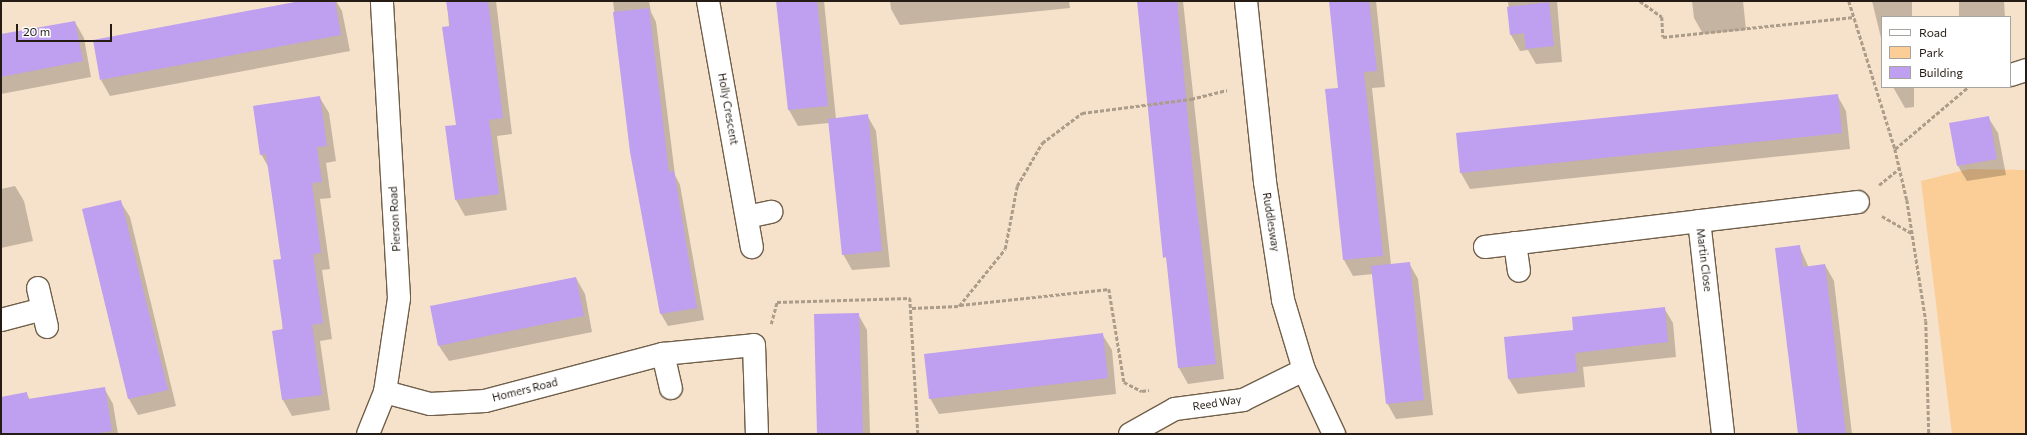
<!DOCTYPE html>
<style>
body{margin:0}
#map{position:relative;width:2027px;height:435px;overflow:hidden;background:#f6e2ca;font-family:Commissioner,sans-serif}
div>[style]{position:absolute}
.green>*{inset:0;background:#fbce97}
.shadow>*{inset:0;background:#0003}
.building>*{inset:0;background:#bf9ff0}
.path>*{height:2.5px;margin-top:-1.25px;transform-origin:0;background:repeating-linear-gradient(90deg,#ac9c8a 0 4px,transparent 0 6px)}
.roads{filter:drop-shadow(1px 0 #705f4a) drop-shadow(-1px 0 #705f4a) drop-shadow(0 1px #705f4a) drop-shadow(0 -1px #705f4a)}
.minor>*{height:22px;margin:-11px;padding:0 11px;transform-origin:11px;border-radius:11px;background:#fff}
span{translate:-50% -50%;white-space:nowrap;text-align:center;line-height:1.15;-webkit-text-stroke:4px #fff;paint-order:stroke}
.street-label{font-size:11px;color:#251d15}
.frame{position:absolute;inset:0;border:2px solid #251d15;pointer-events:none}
.legend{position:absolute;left:1881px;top:16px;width:130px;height:72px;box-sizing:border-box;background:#fff;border:1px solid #a8a5a1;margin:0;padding:5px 7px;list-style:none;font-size:12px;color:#251d15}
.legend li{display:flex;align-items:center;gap:8px;height:20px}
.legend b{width:20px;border:1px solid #a8a5a1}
.scale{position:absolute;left:16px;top:24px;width:96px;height:18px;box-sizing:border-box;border:2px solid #251d15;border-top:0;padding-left:5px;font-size:12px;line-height:14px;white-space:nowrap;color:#251d15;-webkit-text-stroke:3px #fff;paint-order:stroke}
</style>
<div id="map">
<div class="green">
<div style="clip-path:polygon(1969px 169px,2026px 170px,2026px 434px,1952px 434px,1921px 181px)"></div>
</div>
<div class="shadow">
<div style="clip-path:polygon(304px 1px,336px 1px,342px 11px,350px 51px,110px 96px,101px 80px)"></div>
<div style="clip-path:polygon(447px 1px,496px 1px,512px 134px,497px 136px,507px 210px,465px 216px,456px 200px,457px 126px)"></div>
<div style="clip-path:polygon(613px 1px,649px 1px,651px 12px,656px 22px,675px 175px,680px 185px,704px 320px,668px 326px,661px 314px,631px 152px)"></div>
<div style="clip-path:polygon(777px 1px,824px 1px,836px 119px,867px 115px,876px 131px,890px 267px,852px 270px,843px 254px,829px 123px,798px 126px,789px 110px)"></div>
<div style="clip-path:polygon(890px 1px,1069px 1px,1070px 8px,900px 25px,891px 9px)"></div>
<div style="clip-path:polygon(1138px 1px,1183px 1px,1224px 379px,1188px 384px,1179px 368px)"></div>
<div style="clip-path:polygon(1330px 1px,1376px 1px,1385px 87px,1372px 88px,1391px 265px,1409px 263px,1418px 279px,1433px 415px,1396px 419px,1387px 403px,1373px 274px,1353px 276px,1344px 260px,1339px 89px)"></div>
<div style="clip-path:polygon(1508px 1px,1557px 1px,1562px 62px,1536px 64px,1528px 50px,1520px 51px,1511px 35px)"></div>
<div style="clip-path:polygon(1692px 1px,1743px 1px,1746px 30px,1703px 34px,1694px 18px)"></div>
<div style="clip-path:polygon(1872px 1px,1912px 1px,1912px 17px,1882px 17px,1882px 42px)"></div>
<div style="clip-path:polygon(1959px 1px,2004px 1px,2005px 17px,1959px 17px)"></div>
<div style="clip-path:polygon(75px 22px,84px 38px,91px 77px,1px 94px,1px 36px)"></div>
<div style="clip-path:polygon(1893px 87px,1914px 87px,1914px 107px,1905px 108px)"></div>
<div style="clip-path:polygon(1837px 95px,1846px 111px,1850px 149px,1470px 189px,1461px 173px,1457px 134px)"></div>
<div style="clip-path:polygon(320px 98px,329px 113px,336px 161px,326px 163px,331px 198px,320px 199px,330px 269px,322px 270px,332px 339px,320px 341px,330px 410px,292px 416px,283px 400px,282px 260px,269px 168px,261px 154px)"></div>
<div style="clip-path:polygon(1988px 117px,1998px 133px,2006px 175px,1967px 181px,1958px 166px)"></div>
<div style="clip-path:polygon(15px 186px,24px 201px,33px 241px,1px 248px,1px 189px)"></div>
<div style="clip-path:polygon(120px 201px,130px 217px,176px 406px,138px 415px,129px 399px)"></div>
<div style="clip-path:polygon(1799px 246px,1809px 268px,1825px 265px,1834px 281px,1852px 434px,1798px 434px)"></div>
<div style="clip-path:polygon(576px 278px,585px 294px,592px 332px,449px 361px,439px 346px)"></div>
<div style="clip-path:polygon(1664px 308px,1673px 323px,1676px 357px,1583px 367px,1585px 387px,1518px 394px,1509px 379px,1505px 338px,1574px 334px)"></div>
<div style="clip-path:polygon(858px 314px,867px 330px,870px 434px,819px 434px)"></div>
<div style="clip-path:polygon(1102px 334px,1112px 350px,1116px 394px,939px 414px,930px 398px)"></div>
<div style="clip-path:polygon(104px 388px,113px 404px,118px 434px,1px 434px,1px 398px,27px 394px,30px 400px)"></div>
</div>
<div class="building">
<div style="clip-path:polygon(300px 1px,335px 1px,341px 35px,100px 80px,93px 40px)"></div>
<div style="clip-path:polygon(446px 1px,488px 1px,503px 118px,489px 120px,499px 194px,455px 200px,445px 126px,456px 125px,442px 27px,450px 26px)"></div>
<div style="clip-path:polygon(776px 1px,817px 1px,828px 106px,788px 110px)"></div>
<div style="clip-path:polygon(1137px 1px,1177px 1px,1194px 184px,1216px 364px,1178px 368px,1166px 257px,1163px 258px)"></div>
<div style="clip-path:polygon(1329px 1px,1369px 1px,1377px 71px,1364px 72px,1383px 256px,1343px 260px,1325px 89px,1338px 88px)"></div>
<div style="clip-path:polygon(1549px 2px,1554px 46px,1526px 49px,1524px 33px,1510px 35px,1507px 7px)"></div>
<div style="clip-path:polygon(649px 8px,669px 172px,674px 171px,697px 308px,660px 314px,630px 152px,613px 12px)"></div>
<div style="clip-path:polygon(75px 21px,83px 61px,1px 77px,1px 34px)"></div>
<div style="clip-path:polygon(1838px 94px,1842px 133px,1460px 173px,1456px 133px)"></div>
<div style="clip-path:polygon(320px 96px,327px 146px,317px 147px,322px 182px,312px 183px,321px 253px,313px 254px,323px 323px,312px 325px,322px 395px,282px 400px,272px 331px,283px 329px,273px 260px,281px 259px,266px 154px,260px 155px,253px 106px)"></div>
<div style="clip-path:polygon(868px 114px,882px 251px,842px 255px,828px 119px)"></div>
<div style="clip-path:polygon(1989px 116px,1997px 159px,1957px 166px,1949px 123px)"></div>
<div style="clip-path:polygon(121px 200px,168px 390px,128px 399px,82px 209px)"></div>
<div style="clip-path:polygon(1800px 245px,1803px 267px,1825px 264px,1846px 434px,1798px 434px,1775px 248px)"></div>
<div style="clip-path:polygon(1410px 262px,1424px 400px,1386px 404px,1371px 266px)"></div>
<div style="clip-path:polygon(576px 277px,584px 316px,438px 346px,430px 306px)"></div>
<div style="clip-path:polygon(1665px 307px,1668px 342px,1575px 353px,1577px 372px,1508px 379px,1504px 337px,1573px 330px,1574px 344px,1572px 317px)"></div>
<div style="clip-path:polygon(859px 313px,863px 434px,817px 434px,814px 314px)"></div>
<div style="clip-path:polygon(1103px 333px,1108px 378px,929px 399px,924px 354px)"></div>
<div style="clip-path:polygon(105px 387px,112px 431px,93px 434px,1px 434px,1px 397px,27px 392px,28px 399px)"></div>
</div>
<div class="path">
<div style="left:1640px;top:1px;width:27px;rotate:36deg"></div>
<div style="left:1662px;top:17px;width:20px;rotate:87deg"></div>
<div style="left:1663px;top:37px;width:192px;rotate:-6deg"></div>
<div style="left:1849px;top:1px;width:155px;rotate:72.7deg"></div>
<div style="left:1895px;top:149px;width:52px;rotate:76.8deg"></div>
<div style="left:1907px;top:200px;width:122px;rotate:81.1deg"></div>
<div style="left:1926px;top:321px;width:113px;rotate:88.5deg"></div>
<div style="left:1895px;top:149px;width:96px;rotate:-40.3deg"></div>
<div style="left:1879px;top:185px;width:27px;rotate:-39deg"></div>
<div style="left:1882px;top:216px;width:34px;rotate:30deg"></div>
<div style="left:960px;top:305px;width:150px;rotate:-6.1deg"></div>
<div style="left:1109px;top:289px;width:94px;rotate:80.8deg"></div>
<div style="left:1124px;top:382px;width:20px;rotate:27deg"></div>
<div style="left:1142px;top:391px;width:7px;rotate:-8deg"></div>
<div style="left:912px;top:308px;width:47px;rotate:-2.4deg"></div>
<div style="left:959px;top:306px;width:73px;rotate:-51.1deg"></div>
<div style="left:1005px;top:249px;width:64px;rotate:-79.2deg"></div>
<div style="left:1017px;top:186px;width:50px;rotate:-59.8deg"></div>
<div style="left:1042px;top:143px;width:50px;rotate:-36.9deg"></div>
<div style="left:1082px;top:113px;width:110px;rotate:-7.3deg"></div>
<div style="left:1191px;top:99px;width:37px;rotate:-14deg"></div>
<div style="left:771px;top:324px;width:23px;rotate:-75deg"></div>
<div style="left:777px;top:302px;width:133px;rotate:-1.7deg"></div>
<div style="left:910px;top:298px;width:136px;rotate:86.6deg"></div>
</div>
<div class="roads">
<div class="minor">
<div style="left:708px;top:1px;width:250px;rotate:79.9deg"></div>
<div style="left:1246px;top:1px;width:182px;rotate:84deg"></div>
<div style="left:1265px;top:182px;width:119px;rotate:81.3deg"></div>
<div style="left:1283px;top:300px;width:73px;rotate:73.3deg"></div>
<div style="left:1304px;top:370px;width:71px;rotate:64.9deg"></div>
<div style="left:2011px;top:75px;width:16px;rotate:-18deg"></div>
<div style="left:747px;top:217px;width:25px;rotate:-12deg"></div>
<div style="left:1515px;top:243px;width:28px;rotate:82deg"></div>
<div style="left:1485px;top:247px;width:216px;rotate:-6.9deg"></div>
<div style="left:38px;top:288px;width:40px;rotate:77deg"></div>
<div style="left:1px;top:320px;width:43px;rotate:-14.7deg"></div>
<div style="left:663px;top:354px;width:35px;rotate:77deg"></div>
<div style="left:385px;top:392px;width:47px;rotate:14.9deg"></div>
<div style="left:430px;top:404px;width:55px;rotate:-3.1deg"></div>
<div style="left:485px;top:401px;width:184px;rotate:-14.8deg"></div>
<div style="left:663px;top:354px;width:91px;rotate:-5.6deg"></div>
<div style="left:754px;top:345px;width:89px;rotate:88.1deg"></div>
<div style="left:368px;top:434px;width:45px;rotate:-68deg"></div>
<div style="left:385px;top:392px;width:95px;rotate:-81.5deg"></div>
<div style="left:399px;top:298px;width:297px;rotate:-93.3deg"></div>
<div style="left:1130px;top:434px;width:51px;rotate:-29.1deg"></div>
<div style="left:1175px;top:409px;width:69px;rotate:-7.5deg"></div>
<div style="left:1243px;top:400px;width:68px;rotate:-26.2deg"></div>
<div style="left:1723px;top:434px;width:214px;rotate:-96.4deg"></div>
<div style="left:1699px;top:221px;width:160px;rotate:-6.8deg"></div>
</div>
</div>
<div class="street-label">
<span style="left:728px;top:109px;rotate:80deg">Holly Crescent</span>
<span style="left:395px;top:219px;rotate:-93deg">Pierson Road</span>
<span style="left:1271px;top:222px;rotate:81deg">Ruddlesway</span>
<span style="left:1704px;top:260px;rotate:83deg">Martin Close</span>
<span style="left:525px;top:390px;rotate:-14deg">Homers Road</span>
<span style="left:1217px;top:403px;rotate:-9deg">Reed Way</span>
</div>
<div class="frame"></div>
<ul class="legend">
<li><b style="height:5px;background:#fff"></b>Road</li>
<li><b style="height:11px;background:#fbce97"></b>Park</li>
<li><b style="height:11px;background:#bf9ff0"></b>Building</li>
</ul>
<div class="scale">20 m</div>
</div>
